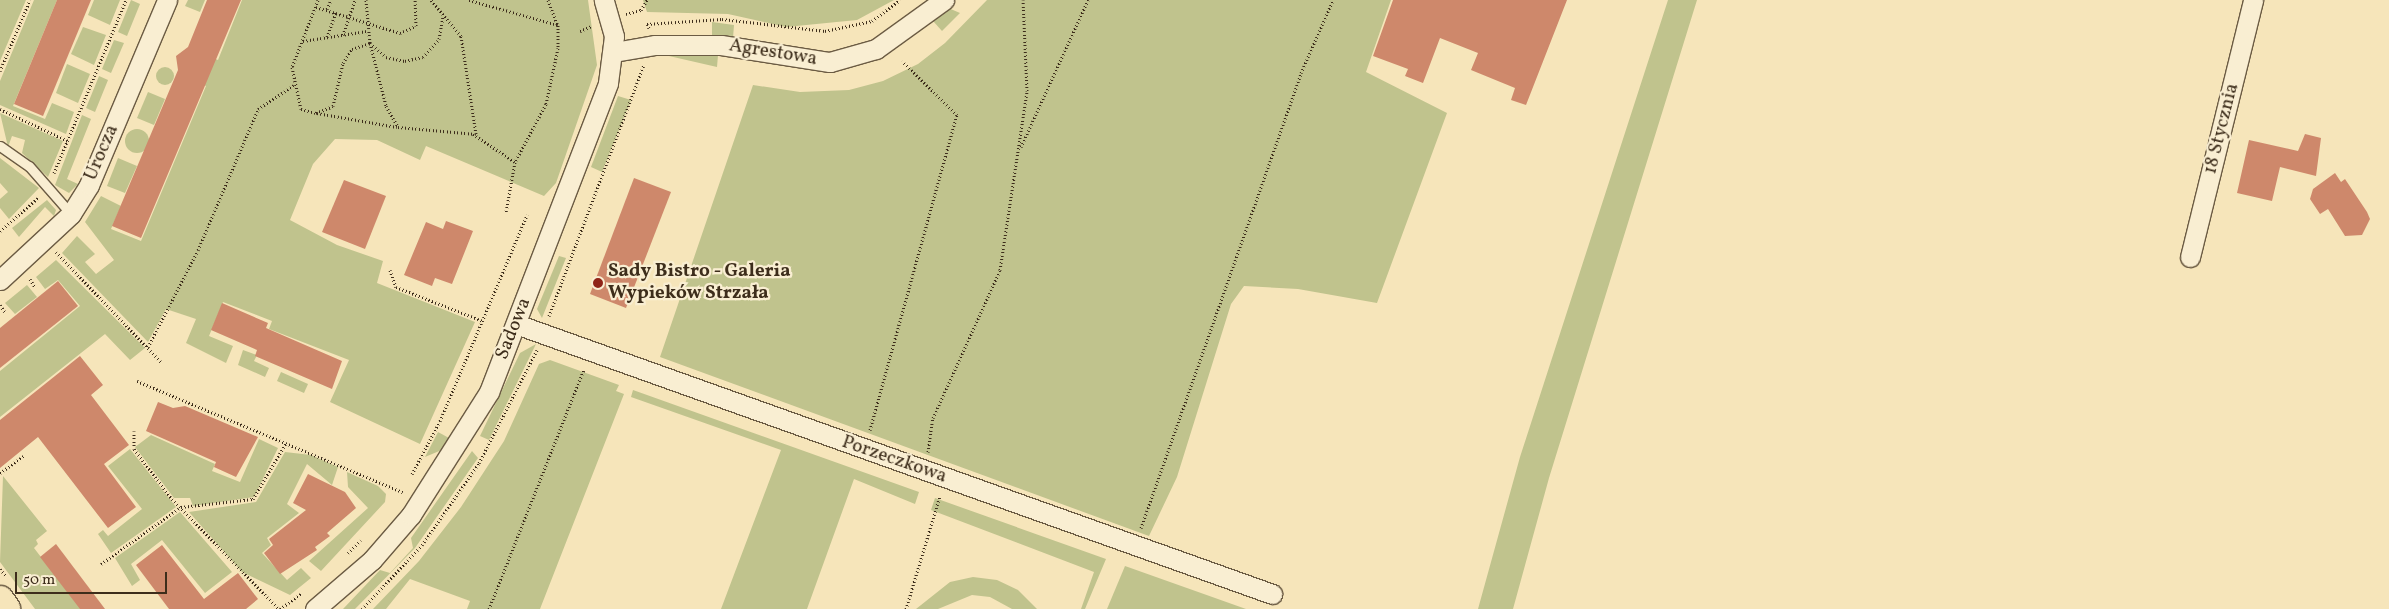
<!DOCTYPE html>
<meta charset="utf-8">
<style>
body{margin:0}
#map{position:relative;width:2389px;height:609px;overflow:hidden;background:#f6e5ba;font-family:Vollkorn,serif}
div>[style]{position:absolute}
.green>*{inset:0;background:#c0c38d}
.round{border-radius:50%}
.building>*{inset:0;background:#ce886b}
.path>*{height:3px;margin-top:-1.5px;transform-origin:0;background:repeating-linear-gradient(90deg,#3d2d1b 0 1px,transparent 0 3.5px)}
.roads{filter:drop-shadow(1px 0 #6b5b43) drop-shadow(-1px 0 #6b5b43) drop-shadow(0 1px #6b5b43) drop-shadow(0 -1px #6b5b43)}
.service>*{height:9px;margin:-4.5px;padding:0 4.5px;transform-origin:4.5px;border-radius:4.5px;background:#f9eed2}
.minor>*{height:19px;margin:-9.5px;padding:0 9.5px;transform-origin:9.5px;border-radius:9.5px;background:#f9eed2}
.primary>*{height:28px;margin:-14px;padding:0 14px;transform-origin:14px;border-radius:14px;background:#f6e5ba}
.dots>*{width:14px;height:14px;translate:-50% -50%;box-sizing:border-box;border:2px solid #f9eed2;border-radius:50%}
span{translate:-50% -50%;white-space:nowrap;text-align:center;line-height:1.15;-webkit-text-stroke:4.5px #f9eed2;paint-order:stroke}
.street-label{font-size:19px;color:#3d2d1b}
.poi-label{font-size:19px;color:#3d2d1b;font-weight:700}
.left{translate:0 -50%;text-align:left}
.scale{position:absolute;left:15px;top:572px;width:152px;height:22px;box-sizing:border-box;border:2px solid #3d2d1b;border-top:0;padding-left:6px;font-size:15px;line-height:18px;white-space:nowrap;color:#3d2d1b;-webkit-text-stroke:4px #f9eed2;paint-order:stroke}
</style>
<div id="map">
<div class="green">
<div style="clip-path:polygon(0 0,26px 0,0 61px)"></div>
<div style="clip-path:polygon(34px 0,57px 0,13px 106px,45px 119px,52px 103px,74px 112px,66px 134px,0 105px,0 81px)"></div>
<div style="clip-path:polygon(94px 0,120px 0,110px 25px,88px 15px)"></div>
<div style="clip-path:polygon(131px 0,140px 4px,127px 36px,118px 32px)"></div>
<div style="clip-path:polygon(188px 0,205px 0,200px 12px,185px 6px)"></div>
<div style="clip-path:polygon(242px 0,588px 0,597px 65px,556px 183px,544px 196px,426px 146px,420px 160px,377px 140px,335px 139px,313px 164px,290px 220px,337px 245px,383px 261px,377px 283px,475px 322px,420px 444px,330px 402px,349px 360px,269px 329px,272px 321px,223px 302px,209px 336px,233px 346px,226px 363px,186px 343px,196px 319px,166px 309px,148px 342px,62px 253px,77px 236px,95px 254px,85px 262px,96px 274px,114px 260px,85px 222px,101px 196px,121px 206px,111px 229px,141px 241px,206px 86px,197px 81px,208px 56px,218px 60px)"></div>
<div style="clip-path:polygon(643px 0,894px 0,857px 20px,786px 27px,728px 14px,647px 12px)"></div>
<div style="clip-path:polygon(987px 0,1391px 0,1366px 72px,1447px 113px,1377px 303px,1298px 289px,1244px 286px,1231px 304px,1177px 477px,1149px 536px,660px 357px,753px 85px,800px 92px,849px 90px,883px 81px,918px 64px,945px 43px)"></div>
<div style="clip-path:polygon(1668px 0,1697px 0,1549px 478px,1513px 609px,1478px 609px,1520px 457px)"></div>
<div style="clip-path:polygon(946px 7px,960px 13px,942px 31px,933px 21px)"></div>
<div style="clip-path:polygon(712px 22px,734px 25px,733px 38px,712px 36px)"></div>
<div style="clip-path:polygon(83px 27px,106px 35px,94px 65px,71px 54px)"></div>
<div style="clip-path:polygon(114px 40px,124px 43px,111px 73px,102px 69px)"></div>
<div style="clip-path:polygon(695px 52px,718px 55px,717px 67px,669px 56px)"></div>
<div style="clip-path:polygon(67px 64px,90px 74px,78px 103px,56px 93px)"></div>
<div class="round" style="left:156px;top:67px;width:18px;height:18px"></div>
<div style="clip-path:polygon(99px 76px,108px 80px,95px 112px,86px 108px)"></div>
<div style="clip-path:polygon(148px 92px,165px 99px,154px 125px,137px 118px)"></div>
<div style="clip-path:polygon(618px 96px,631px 100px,602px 172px,591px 167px)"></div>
<div style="clip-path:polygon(0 113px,63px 141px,48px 177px,22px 153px,25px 140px,12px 136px,8px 147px)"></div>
<div style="clip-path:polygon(82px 115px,91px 119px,67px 179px,78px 184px,69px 193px,55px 185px)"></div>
<div class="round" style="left:125px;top:129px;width:24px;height:24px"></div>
<div style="clip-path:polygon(0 158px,39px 188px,9px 219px,0 208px,0 199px,8px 192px,0 183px)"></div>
<div style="clip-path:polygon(118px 158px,137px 166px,125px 193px,107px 186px)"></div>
<div style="clip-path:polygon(47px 200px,56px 210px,54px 216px,45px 207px,19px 237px,12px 228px)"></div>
<div style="clip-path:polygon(559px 256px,566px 258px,542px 318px,537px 309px)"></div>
<div style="clip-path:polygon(56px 260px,145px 348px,130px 360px,105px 334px,0 417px,0 371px,80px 306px,58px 280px,45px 289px,36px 277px)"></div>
<div style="clip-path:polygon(27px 285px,37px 297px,15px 314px,5px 303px)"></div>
<div style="clip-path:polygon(536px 344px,489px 440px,480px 436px,520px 353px)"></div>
<div style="clip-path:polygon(243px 350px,257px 355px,254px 361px,269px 368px,265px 377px,238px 365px)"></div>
<div style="clip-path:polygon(550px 360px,619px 385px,616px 391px,624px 394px,540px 609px,467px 609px,470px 601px,410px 579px,386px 609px,373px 609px,419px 561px,461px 507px,504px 441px,539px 364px)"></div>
<div style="clip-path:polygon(281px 372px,308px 384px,304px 393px,277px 381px)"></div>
<div style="clip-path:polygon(633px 390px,919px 492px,915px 504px,854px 479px,807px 609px,721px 609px,781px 450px,631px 397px)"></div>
<div style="clip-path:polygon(438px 432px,449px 438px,444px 449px,425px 457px)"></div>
<div style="clip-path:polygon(151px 435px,215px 464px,212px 471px,240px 482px,259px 439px,278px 448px,254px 497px,193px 506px,190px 498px,174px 498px,135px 447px)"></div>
<div style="clip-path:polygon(130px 449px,176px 507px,111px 553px,98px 534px,103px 530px,108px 536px,142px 509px,108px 466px)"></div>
<div style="clip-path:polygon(472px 451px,478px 458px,415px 548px,355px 609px,343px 609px,380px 570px,390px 573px,413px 548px,411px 538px)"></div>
<div style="clip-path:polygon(285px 452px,311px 455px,338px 467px,332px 485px,307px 464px,287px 504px,299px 513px,267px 538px,271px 545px,262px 553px,287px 580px,301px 568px,311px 578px,290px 595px,242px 572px,189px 512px,256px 502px)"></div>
<div style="clip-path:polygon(347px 472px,378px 486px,386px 494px,385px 502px,321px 571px,309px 561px,368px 508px,348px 487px)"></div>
<div style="clip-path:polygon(3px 476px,47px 531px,36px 540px,38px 544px,34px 548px,81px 609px,35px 609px,0 562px)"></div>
<div style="clip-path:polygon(935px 498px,1106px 559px,1085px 609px,1081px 609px,1094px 572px,931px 510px)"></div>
<div style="clip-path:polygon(180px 512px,232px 572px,205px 593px,162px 540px,131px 564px,140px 580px,132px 586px,115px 558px)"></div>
<div style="clip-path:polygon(1125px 566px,1246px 609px,1107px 609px)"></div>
<div style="clip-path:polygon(973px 577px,997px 580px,1018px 590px,1037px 609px,1012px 609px,990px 597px,972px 595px,938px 609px,916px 609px,950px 582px)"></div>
</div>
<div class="building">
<div style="clip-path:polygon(57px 0,91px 0,43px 116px,14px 104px)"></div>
<div style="clip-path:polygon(207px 0,241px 0,141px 238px,112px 226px,178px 70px,176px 56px,188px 47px)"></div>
<div style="clip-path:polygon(1393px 0,1567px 0,1526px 105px,1511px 100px,1515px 88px,1471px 70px,1478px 53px,1440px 38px,1423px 83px,1405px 76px,1408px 69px,1373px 56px)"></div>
<div style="clip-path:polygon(2305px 134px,2321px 138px,2316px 176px,2280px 167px,2272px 201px,2237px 193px,2249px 140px,2298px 151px)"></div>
<div style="clip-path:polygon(2335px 173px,2341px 182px,2345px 179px,2367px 212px,2370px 219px,2362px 235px,2345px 236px,2328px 209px,2320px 214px,2310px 199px,2313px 189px)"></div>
<div style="clip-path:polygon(634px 178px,671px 192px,626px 308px,590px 294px)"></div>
<div style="clip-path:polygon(344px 180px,386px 196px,365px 249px,322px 232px)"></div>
<div style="clip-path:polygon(446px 221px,473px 231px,452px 284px,435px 278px,432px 286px,404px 275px,426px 222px,443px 229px)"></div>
<div style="clip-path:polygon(58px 281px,78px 306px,0 368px,0 328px)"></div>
<div style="clip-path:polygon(222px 303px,268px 323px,266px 328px,342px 361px,332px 389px,255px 356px,257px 350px,211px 330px)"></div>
<div style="clip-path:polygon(80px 356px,103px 385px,91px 395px,129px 445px,104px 464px,136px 507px,108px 528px,38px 437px,0 468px,0 420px)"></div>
<div style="clip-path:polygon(158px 402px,173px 408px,185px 406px,258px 437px,236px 477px,214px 467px,216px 462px,146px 431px)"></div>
<div style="clip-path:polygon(308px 474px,345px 492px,356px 508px,327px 533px,330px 536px,315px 547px,317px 550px,280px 574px,264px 553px,273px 545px,269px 539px,306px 510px,293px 503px)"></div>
<div style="clip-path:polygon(56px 544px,105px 609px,80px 609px,40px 557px)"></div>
<div style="clip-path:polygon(162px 545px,204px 599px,238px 573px,258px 599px,246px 609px,169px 609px,136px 565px)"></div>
</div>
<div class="path">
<div style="left:318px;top:0;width:72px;rotate:111.2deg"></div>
<div style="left:292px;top:67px;width:43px;rotate:77.9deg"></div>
<div style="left:301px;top:109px;width:16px;rotate:15deg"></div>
<div style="left:316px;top:113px;width:18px;rotate:-22deg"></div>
<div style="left:333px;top:106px;width:44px;rotate:-76.9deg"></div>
<div style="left:343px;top:63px;width:17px;rotate:-57deg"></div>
<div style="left:352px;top:49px;width:19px;rotate:-18deg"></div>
<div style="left:370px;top:43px;width:21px;rotate:41deg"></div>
<div style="left:386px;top:57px;width:19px;rotate:12deg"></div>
<div style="left:405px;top:61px;width:18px;rotate:-13deg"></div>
<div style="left:423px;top:57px;width:24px;rotate:-48deg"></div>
<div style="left:439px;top:39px;width:22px;rotate:-80deg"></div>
<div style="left:366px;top:0;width:43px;rotate:84.7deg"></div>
<div style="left:370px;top:43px;width:65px;rotate:75.7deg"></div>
<div style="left:386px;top:106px;width:24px;rotate:60deg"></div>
<div style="left:398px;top:127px;width:78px;rotate:5.1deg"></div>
<div style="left:476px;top:134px;width:99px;rotate:-98.7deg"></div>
<div style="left:461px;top:36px;width:47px;rotate:-129.8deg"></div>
<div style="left:469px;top:0;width:92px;rotate:15.7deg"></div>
<div style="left:558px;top:25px;width:23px;rotate:90deg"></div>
<div style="left:558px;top:48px;width:57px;rotate:102.1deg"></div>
<div style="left:546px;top:104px;width:66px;rotate:118.1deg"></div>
<div style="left:515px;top:162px;width:51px;rotate:100.2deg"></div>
<div style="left:548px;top:0;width:26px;rotate:69deg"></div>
<div style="left:316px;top:7px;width:88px;rotate:17.2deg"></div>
<div style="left:400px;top:33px;width:17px;rotate:-24deg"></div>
<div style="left:416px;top:26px;width:26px;rotate:-92deg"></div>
<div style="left:327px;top:9px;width:10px;rotate:-66deg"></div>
<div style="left:626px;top:14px;width:16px;rotate:-15deg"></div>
<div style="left:641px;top:10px;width:12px;rotate:-59deg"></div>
<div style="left:649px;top:28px;width:4px;rotate:-117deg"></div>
<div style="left:647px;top:24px;width:75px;rotate:-3.8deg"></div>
<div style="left:722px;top:19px;width:104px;rotate:6.6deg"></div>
<div style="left:825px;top:31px;width:48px;rotate:-12deg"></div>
<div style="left:872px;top:21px;width:35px;rotate:-37deg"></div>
<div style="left:580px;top:31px;width:13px;rotate:-23deg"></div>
<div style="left:343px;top:35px;width:37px;rotate:-71deg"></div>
<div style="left:327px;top:37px;width:27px;rotate:-70deg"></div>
<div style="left:303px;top:41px;width:65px;rotate:-8.9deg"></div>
<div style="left:0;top:71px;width:77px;rotate:-67.1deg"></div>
<div style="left:0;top:109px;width:75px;rotate:25.2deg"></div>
<div style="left:317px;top:113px;width:81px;rotate:9.9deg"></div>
<div style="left:473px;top:134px;width:50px;rotate:33.7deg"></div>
<div style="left:1021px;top:147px;width:162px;rotate:-65.5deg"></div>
<div style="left:54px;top:173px;width:187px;rotate:-67.4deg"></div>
<div style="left:0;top:231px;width:52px;rotate:-41.1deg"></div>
<div style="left:56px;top:252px;width:152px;rotate:46.3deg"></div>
<div style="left:390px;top:270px;width:18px;rotate:71deg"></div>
<div style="left:396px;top:287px;width:93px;rotate:21.3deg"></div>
<div style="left:30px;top:279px;width:9px;rotate:58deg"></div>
<div style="left:0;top:305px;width:9px;rotate:54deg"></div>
<div style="left:549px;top:316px;width:268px;rotate:-69.3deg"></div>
<div style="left:148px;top:347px;width:109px;rotate:-62.7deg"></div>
<div style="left:198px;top:250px;width:153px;rotate:-66.9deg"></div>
<div style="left:258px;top:109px;width:43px;rotate:-33.7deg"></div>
<div style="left:137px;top:381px;width:288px;rotate:22.7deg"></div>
<div style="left:870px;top:430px;width:327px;rotate:-74.6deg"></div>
<div style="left:957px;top:115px;width:77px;rotate:-135.5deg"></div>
<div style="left:134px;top:431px;width:18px;rotate:90deg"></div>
<div style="left:134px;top:449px;width:63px;rotate:52.8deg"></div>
<div style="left:172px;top:499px;width:153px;rotate:45.8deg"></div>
<div style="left:928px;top:452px;width:34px;rotate:-82deg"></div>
<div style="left:933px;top:418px;width:162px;rotate:-65.6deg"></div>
<div style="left:1000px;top:270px;width:181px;rotate:-81.4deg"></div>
<div style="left:1027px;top:91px;width:91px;rotate:-92.5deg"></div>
<div style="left:0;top:473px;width:29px;rotate:-36deg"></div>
<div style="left:412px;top:474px;width:60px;rotate:-62.2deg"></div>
<div style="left:440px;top:421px;width:224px;rotate:-67.1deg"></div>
<div style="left:1141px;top:528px;width:482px;rotate:-70.6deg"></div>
<div style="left:1301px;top:73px;width:80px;rotate:-66.3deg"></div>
<div style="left:348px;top:553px;width:18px;rotate:-45deg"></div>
<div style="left:101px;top:564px;width:98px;rotate:-35.5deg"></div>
<div style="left:181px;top:507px;width:72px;rotate:-6.3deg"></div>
<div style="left:253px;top:499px;width:65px;rotate:-59.5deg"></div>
<div style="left:0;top:569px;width:9px;rotate:49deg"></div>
<div style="left:280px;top:609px;width:27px;rotate:-36deg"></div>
<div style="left:362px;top:609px;width:88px;rotate:-46.8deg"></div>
<div style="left:422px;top:545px;width:100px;rotate:-55.2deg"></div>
<div style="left:479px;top:463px;width:127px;rotate:-62.8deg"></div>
<div style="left:489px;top:609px;width:258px;rotate:-68.4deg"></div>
<div style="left:906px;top:609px;width:118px;rotate:-73.3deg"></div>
</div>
<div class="roads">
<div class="service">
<div style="left:0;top:146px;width:35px;rotate:35deg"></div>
<div style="left:29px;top:166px;width:64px;rotate:48.8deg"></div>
</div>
<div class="minor">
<div style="left:614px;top:52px;width:42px;rotate:-9.7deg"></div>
<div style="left:655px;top:45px;width:66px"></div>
<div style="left:721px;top:45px;width:110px;rotate:8.9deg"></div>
<div style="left:830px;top:62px;width:48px;rotate:-15.8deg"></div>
<div style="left:876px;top:49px;width:84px;rotate:-35.8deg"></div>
<div style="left:2190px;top:257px;width:265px;rotate:-76.2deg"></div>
<div style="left:0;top:280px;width:97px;rotate:-42.9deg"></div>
<div style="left:71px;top:214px;width:34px;rotate:-58deg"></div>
<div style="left:89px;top:185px;width:201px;rotate:-67.1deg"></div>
<div style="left:516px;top:324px;width:803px;rotate:19.65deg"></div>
<div style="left:315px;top:609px;width:75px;rotate:-40.7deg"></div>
<div style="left:372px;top:560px;width:60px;rotate:-49.1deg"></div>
<div style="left:411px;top:515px;width:146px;rotate:-57.6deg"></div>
<div style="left:489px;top:392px;width:331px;rotate:-68.9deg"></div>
<div style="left:608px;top:83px;width:47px;rotate:-82.7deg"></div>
<div style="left:614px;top:36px;width:37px;rotate:-106deg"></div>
</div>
<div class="primary">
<div style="left:0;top:600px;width:11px;rotate:56deg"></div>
</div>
</div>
<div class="dots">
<div style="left:598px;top:283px;background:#8f2418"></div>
</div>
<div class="street-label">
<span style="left:773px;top:53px;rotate:9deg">Agrestowa</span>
<span style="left:2222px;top:129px;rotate:-76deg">18 Stycznia</span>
<span style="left:102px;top:153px;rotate:-67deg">Urocza</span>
<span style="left:514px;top:329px;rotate:-68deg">Sadowa</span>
<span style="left:894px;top:460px;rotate:19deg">Porzeczkowa</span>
</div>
<div class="poi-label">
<span class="left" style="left:608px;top:283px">Sady Bistro - Galeria<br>Wypieków Strzała</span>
</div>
<div class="scale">50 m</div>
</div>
